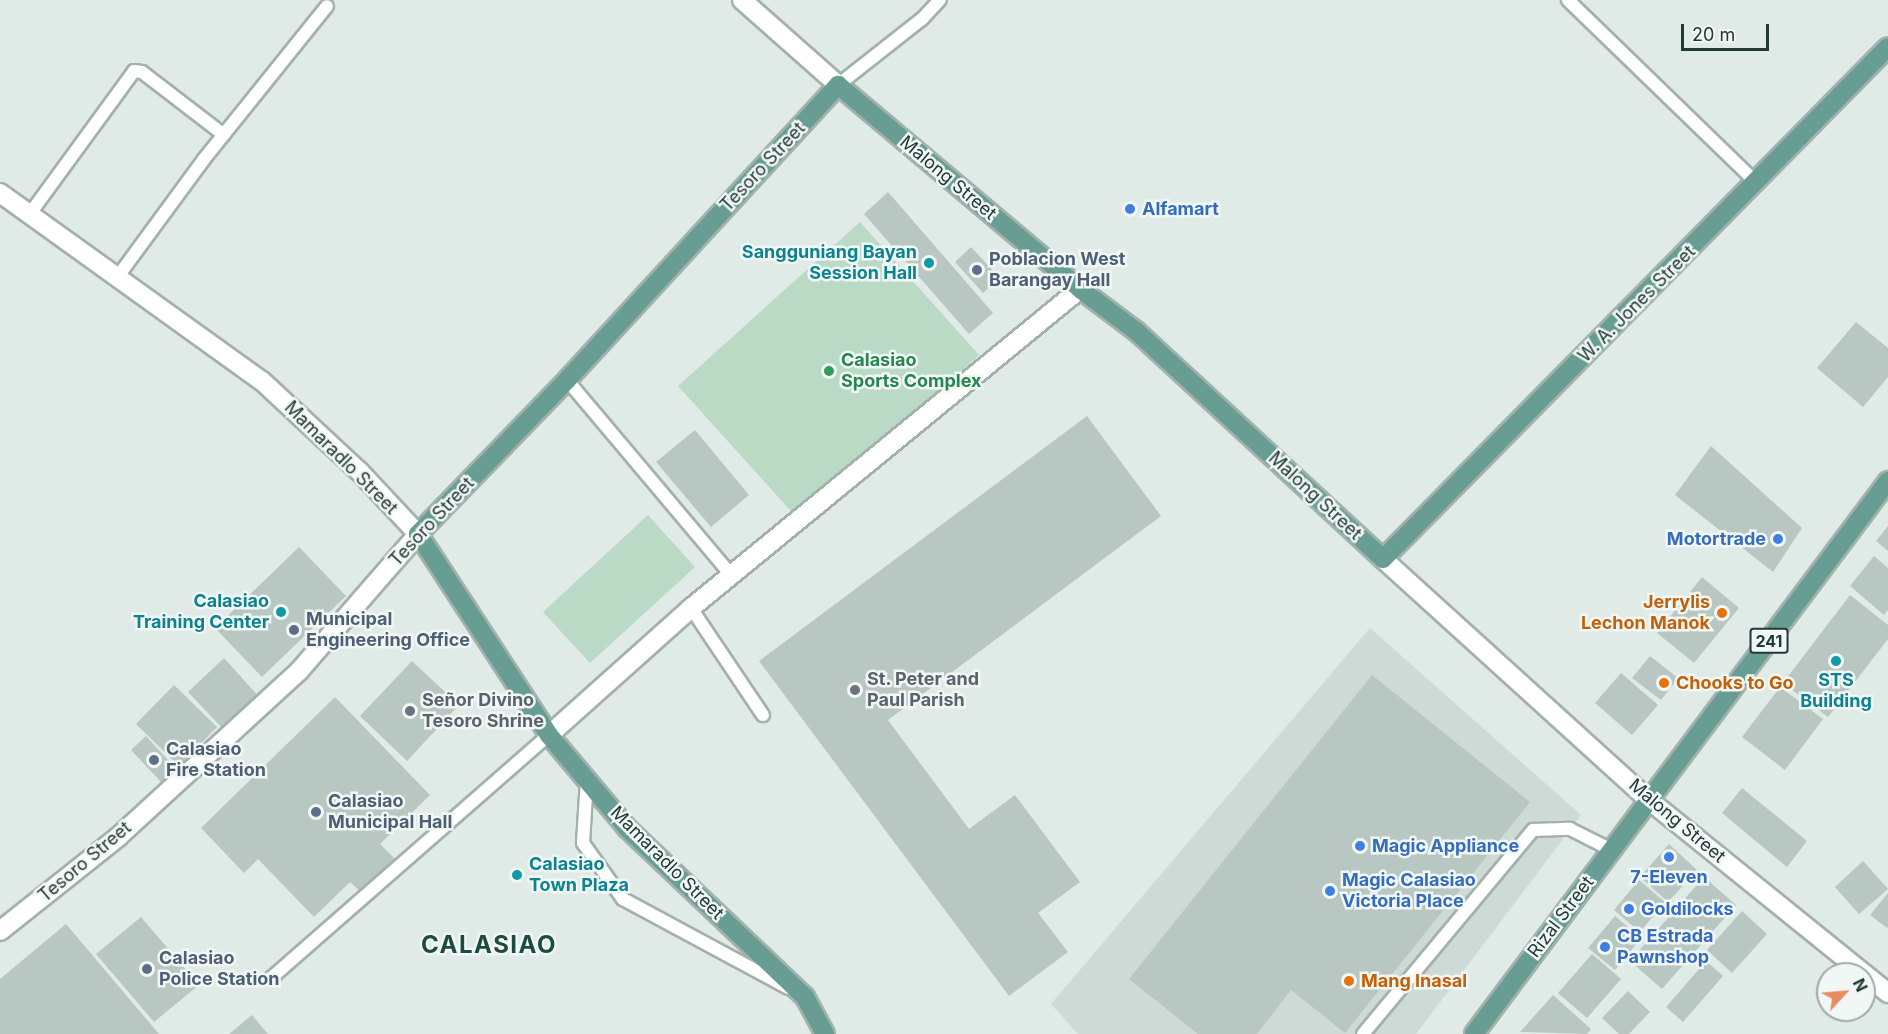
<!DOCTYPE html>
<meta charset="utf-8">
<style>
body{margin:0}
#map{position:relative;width:1888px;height:1034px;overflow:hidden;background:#e0eae6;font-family:Inter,sans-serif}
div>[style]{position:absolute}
.built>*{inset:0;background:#cedad5}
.green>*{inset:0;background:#badac5}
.building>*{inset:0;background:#b9c7c2}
.roads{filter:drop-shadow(2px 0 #a3b1ad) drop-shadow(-2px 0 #a3b1ad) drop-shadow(0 2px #a3b1ad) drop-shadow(0 -2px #a3b1ad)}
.lane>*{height:12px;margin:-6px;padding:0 6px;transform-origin:6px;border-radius:6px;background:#fff}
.street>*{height:18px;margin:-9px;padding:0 9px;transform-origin:9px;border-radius:9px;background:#fff}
.secondary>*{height:18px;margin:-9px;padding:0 9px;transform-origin:9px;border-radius:9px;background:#fff}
.primary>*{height:18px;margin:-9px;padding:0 9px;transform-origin:9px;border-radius:9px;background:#679d93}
.dots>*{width:16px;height:16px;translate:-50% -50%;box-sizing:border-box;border:3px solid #f0f7f4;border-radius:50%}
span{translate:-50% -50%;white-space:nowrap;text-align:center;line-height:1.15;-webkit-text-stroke:5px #f0f7f4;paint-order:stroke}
.shield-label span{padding:2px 4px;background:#f0f7f4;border:2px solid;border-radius:4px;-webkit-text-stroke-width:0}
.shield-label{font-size:16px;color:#223935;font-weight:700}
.street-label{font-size:18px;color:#223935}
.shop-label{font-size:18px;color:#366cbe;font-weight:700}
.left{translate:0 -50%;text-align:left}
.right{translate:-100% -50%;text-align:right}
.culture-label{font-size:18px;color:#0d838f;font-weight:700}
.service-label{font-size:18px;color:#4e5e75;font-weight:700}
.leisure-label{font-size:18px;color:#27864d;font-weight:700}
.food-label{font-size:18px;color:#c56008;font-weight:700}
.worship-label{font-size:18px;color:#5b616d;font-weight:700}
.district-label{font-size:24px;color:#1f4943;font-weight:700;letter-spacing:1.5px}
.north{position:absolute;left:1816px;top:962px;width:60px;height:60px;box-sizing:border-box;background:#f0f7f4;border:2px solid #9eaba8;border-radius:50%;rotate:64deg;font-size:16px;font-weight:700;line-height:24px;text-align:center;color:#223935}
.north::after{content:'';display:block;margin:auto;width:21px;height:27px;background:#e88c60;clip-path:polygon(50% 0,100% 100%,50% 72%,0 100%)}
.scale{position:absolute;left:1681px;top:24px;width:88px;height:27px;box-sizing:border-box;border:3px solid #223935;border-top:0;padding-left:8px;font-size:18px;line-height:21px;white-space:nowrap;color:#223935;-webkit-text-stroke:4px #f0f7f4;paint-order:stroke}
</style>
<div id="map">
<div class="built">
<div style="clip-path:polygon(1370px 628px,1581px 815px,1416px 1034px,1078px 1034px,1051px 1004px)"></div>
</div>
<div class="green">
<div style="clip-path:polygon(860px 222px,979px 355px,798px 519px,678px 386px)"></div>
<div style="clip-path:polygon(648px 515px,695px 567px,590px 663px,543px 612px)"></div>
</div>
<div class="building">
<div style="clip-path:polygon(888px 192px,993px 313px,969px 334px,864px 214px)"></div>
<div style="clip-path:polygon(971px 247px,1000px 278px,983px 293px,955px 262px)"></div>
<div style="clip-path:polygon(1856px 322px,1888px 348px,1888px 377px,1863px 407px,1817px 368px)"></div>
<div style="clip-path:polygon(1087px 416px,1161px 516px,888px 720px,969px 829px,1015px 795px,1080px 882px,1038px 913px,1068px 952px,1009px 996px,759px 661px)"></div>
<div style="clip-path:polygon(695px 430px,749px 495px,711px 527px,656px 462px)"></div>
<div style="clip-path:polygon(1711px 446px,1802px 528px,1773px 572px,1675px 495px)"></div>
<div style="clip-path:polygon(1888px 526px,1888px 551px,1876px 541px)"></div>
<div style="clip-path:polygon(299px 547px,346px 596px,262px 677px,215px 628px)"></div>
<div style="clip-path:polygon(1874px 556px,1888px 568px,1888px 610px,1884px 615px,1850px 586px)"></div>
<div style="clip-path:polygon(1702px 577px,1739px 608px,1694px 663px,1657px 633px)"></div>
<div style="clip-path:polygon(1850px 595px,1888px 625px,1888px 639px,1828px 717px,1783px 683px)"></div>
<div style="clip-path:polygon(1650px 656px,1678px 678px,1661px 700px,1632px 678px)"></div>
<div style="clip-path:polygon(224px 658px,260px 698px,225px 731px,188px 692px)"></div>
<div style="clip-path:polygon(412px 661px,459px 705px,407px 761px,360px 716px)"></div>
<div style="clip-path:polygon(1621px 673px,1658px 705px,1632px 735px,1595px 703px)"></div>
<div style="clip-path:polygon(1372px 675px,1530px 802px,1345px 1033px,1291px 990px,1257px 1034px,1198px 1034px,1129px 979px)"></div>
<div style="clip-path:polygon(174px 685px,217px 727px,179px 766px,136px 724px)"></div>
<div style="clip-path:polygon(1780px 687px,1823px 719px,1785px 770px,1742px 737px)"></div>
<div style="clip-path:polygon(335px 697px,430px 795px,380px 844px,396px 860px,362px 893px,350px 882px,314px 917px,258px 859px,244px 873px,201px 828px)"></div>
<div style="clip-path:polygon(146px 736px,177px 770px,162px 783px,131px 750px)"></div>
<div style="clip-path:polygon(1742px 788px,1807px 841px,1787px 867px,1722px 813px)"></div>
<div style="clip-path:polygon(1669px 844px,1697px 870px,1668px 902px,1640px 877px)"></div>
<div style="clip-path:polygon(1863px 861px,1888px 889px,1859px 914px,1835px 887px)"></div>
<div style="clip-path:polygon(1704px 877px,1736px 905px,1662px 989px,1630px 961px)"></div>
<div style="clip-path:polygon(1639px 880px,1665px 902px,1640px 932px,1614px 910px)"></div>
<div style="clip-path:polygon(1888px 893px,1888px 927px,1887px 928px,1870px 915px)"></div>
<div style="clip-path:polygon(1742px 911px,1767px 934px,1732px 973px,1707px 950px)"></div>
<div style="clip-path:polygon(1615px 916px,1641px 938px,1615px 970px,1588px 948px)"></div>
<div style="clip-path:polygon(141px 917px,199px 985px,154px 1022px,96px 954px)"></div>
<div style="clip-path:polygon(66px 924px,159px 1034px,0 1034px,0 979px)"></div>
<div style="clip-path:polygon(1592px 954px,1621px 979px,1587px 1018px,1558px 993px)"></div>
<div style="clip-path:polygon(1706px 961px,1723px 976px,1683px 1022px,1666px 1007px)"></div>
<div style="clip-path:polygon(1628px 991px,1650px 1012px,1629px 1034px,1619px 1034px,1602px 1018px)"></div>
<div style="clip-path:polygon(1553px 995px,1591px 1029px,1587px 1034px,1520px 1032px)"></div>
<div style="clip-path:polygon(252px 1015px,268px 1034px,229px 1034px)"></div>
</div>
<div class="roads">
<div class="lane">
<div style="left:1568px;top:0;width:263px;rotate:44.1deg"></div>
<div style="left:838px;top:85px;width:107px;rotate:-38.2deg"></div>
<div style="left:922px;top:19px;width:26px;rotate:-47deg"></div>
<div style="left:29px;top:215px;width:178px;rotate:-53.9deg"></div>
<div style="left:134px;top:71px;width:8px;rotate:7deg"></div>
<div style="left:142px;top:72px;width:103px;rotate:37.5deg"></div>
<div style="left:116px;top:279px;width:149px;rotate:-53.7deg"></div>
<div style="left:204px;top:159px;width:196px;rotate:-51.2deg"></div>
<div style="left:567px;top:380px;width:255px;rotate:49.9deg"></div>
<div style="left:691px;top:608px;width:129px;rotate:56.1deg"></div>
<div style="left:587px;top:779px;width:64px;rotate:93.6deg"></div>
<div style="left:583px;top:843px;width:69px;rotate:54.5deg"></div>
<div style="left:623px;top:899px;width:187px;rotate:28.3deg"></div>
<div style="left:270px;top:979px;width:371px;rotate:-41.2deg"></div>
<div style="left:1363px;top:1034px;width:266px;rotate:-50.2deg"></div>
<div style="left:1533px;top:830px;width:37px;rotate:-2deg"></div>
<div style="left:1570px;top:829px;width:47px;rotate:26.6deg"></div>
</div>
<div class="street">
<div style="left:0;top:193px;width:322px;rotate:35.7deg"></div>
<div style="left:262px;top:381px;width:132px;rotate:42.9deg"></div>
<div style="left:359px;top:471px;width:86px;rotate:46.9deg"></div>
<div style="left:549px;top:735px;width:191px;rotate:-41.8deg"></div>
<div style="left:691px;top:608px;width:503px;rotate:-39.35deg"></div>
<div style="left:1650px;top:801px;width:306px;rotate:38.9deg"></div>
</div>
<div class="secondary">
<div style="left:742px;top:0;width:128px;rotate:41.5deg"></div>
<div style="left:1383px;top:559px;width:360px;rotate:42.2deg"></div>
<div style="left:0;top:931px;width:151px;rotate:-38.5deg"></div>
<div style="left:118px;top:837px;width:246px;rotate:-42.5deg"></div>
<div style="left:299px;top:671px;width:181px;rotate:-49deg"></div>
</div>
<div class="primary">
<div style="left:825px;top:1034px;width:42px;rotate:-118.4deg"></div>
<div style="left:805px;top:997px;width:245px;rotate:-136.5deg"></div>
<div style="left:627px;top:828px;width:121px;rotate:-130deg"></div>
<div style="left:549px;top:735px;width:240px;rotate:-123.1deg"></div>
<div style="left:418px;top:534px;width:214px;rotate:-45.9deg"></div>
<div style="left:567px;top:380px;width:401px;rotate:-47.4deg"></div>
<div style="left:838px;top:85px;width:317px;rotate:40.1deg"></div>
<div style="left:1080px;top:289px;width:70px;rotate:36.9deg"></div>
<div style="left:1136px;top:331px;width:336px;rotate:42.7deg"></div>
<div style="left:1383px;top:559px;width:719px;rotate:-45.39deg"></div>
<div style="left:1474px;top:1034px;width:691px;rotate:-53.18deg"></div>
</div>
</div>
<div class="dots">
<div style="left:1130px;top:209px;background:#3f7fe0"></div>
<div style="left:929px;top:263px;background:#0f9aa8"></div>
<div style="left:977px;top:270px;background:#5c6f8a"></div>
<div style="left:829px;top:371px;background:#2e9e5b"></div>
<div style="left:1778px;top:539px;background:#3f7fe0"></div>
<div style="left:281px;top:612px;background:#0f9aa8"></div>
<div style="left:1722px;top:613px;background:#e8710a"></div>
<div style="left:294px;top:630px;background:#5c6f8a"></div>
<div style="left:1836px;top:661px;background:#0f9aa8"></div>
<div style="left:1664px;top:683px;background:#e8710a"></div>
<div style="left:855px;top:690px;background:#6b7280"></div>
<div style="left:410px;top:711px;background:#6b7280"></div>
<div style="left:154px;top:760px;background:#5c6f8a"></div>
<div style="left:316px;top:812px;background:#5c6f8a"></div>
<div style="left:1360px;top:846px;background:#3f7fe0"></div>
<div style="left:1669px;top:857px;background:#3f7fe0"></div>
<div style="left:517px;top:875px;background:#0f9aa8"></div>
<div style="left:1330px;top:891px;background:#3f7fe0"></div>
<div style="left:1629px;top:909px;background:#3f7fe0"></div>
<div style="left:1605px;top:947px;background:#3f7fe0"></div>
<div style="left:147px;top:969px;background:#5c6f8a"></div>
<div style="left:1349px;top:981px;background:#e8710a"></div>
</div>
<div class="shield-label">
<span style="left:1769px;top:641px">241</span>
</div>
<div class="street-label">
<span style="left:763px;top:167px;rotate:-47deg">Tesoro Street</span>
<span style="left:948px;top:178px;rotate:40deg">Malong Street</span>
<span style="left:1637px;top:304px;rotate:-45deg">W. A. Jones Street</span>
<span style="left:341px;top:458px;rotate:45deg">Mamaradlo Street</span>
<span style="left:1315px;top:496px;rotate:43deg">Malong Street</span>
<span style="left:432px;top:522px;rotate:-47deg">Tesoro Street</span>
<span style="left:1677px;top:821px;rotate:40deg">Malong Street</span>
<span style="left:85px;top:862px;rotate:-40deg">Tesoro Street</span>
<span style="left:667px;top:863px;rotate:45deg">Mamaradlo Street</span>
<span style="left:1561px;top:917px;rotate:-53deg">Rizal Street</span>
</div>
<div class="shop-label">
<span class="left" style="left:1142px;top:209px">Alfamart</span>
<span class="right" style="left:1766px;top:539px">Motortrade</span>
<span class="left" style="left:1372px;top:846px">Magic Appliance</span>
<span style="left:1669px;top:877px">7-Eleven</span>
<span class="left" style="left:1342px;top:891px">Magic Calasiao<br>Victoria Place</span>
<span class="left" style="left:1641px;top:909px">Goldilocks</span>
<span class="left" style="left:1617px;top:947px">CB Estrada<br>Pawnshop</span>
</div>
<div class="culture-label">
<span class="right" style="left:917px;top:263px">Sangguniang Bayan<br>Session Hall</span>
<span class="right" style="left:269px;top:612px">Calasiao<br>Training Center</span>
<span style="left:1836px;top:691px">STS<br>Building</span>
<span class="left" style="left:529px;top:875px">Calasiao<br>Town Plaza</span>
</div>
<div class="service-label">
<span class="left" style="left:989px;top:270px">Poblacion West<br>Barangay Hall</span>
<span class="left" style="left:306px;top:630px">Municipal<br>Engineering Office</span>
<span class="left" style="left:166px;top:760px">Calasiao<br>Fire Station</span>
<span class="left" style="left:328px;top:812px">Calasiao<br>Municipal Hall</span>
<span class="left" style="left:159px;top:969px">Calasiao<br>Police Station</span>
</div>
<div class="leisure-label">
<span class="left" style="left:841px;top:371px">Calasiao<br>Sports Complex</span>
</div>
<div class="food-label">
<span class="right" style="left:1710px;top:613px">Jerrylis<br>Lechon Manok</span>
<span class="left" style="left:1676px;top:683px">Chooks to Go</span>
<span class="left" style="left:1361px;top:981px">Mang Inasal</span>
</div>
<div class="worship-label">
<span class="left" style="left:867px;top:690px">St. Peter and<br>Paul Parish</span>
<span class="left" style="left:422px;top:711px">Señor Divino<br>Tesoro Shrine</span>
</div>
<div class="district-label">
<span style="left:489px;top:945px">CALASIAO</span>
</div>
<div class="north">N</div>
<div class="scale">20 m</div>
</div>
